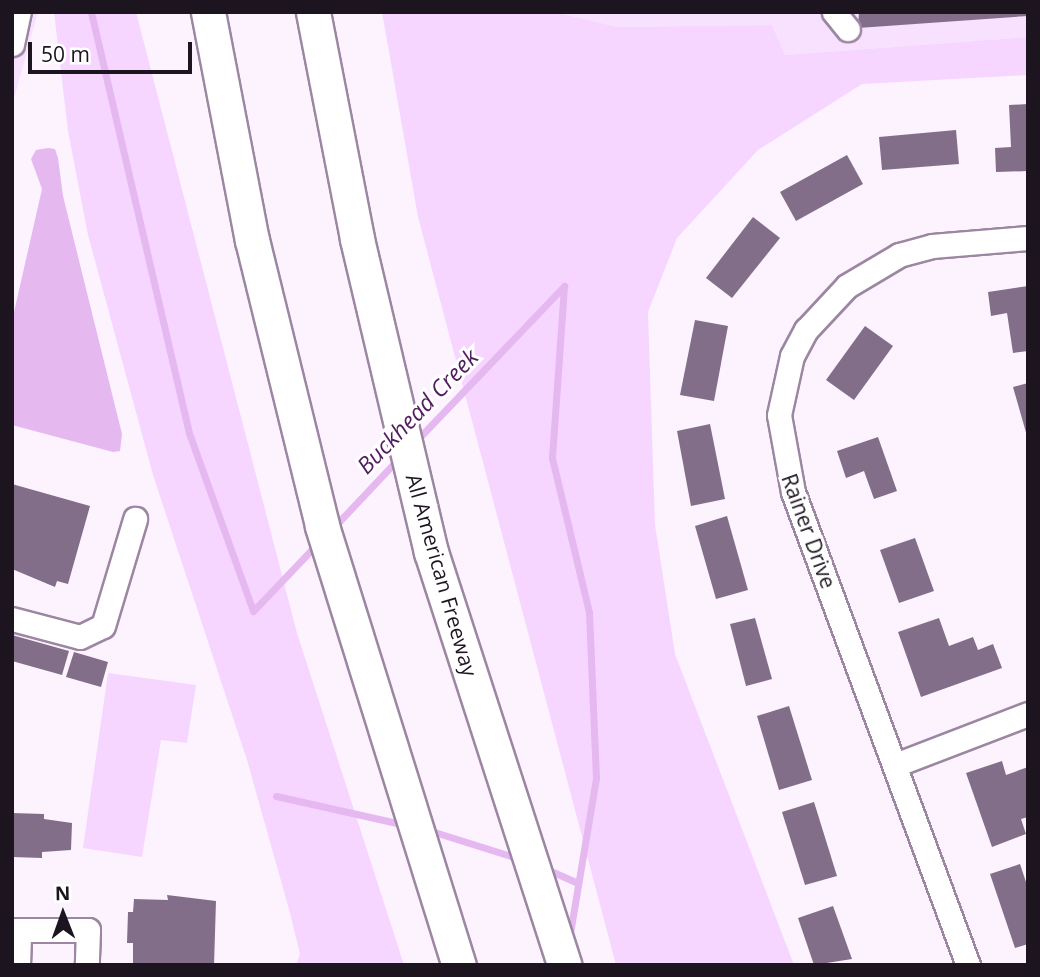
<!DOCTYPE html>
<style>
body{margin:0}
#map{position:relative;width:1040px;height:977px;overflow:hidden;background:#fcf3ff;font-family:"Open Sans",sans-serif}
div>[style]{position:absolute}
.built>*{inset:0;background:#f8e1fe}
.green>*{inset:0;background:#f6d6ff}
.water>*{inset:0;background:#e5b8f0}
.stream>*{height:7px;margin:-3.5px;padding:0 3.5px;transform-origin:3.5px;border-radius:3.5px;background:#e5b8f0}
.building>*{inset:0;background:#836e89}
.roads{filter:drop-shadow(2px 0 #9c86a2) drop-shadow(-2px 0 #9c86a2) drop-shadow(0 2px #9c86a2) drop-shadow(0 -2px #9c86a2)}
.minor>*{height:23px;margin:-11.5px;padding:0 11.5px;transform-origin:11.5px;border-radius:11.5px;background:#fff}
.highway>*{height:33px;margin:-16.5px;padding:0 16.5px;transform-origin:16.5px;border-radius:16.5px;background:#fff}
span{translate:-50% -50%;white-space:nowrap;text-align:center;line-height:1.15;-webkit-text-stroke:6px #fff;paint-order:stroke}
.street-label{font-size:21px;color:#1c141e}
.water-label{font-size:23px;color:#511c5e;font-style:italic}
.frame{position:absolute;inset:0;border:14px solid #1c141e;pointer-events:none}
.north{position:absolute;left:28px;top:879px;width:70px;height:70px;-webkit-text-stroke:5px #fff;paint-order:stroke;rotate:359deg;font-size:19px;font-weight:700;line-height:28px;text-align:center;color:#1c141e}
.north::after{content:'';display:block;margin:auto;width:24px;height:32px;background:#1c141e;clip-path:polygon(50% 0,100% 100%,50% 72%,0 100%)}
.scale{position:absolute;left:28px;top:42px;width:164px;height:32px;box-sizing:border-box;border:4px solid #1c141e;border-top:0;padding-left:9px;font-size:21px;line-height:24px;white-space:nowrap;color:#1c141e;-webkit-text-stroke:5px #fff;paint-order:stroke}
</style>
<div id="map">
<div class="built">
<div style="clip-path:polygon(12px 12px,38px 12px,12px 106px)"></div>
<div style="clip-path:polygon(556px 12px,1028px 12px,1028px 37px,785px 55px,772px 25px,617px 27px)"></div>
</div>
<div class="green">
<div style="clip-path:polygon(54px 12px,136px 12px,297px 633px,404px 965px,296px 965px,300px 954px,290px 913px,247px 760px,153px 475px,88px 235px,68px 131px)"></div>
<div style="clip-path:polygon(382px 12px,556px 12px,617px 27px,772px 25px,785px 55px,1028px 37px,1028px 75px,862px 84px,758px 150px,677px 238px,648px 312px,655px 525px,675px 654px,794px 965px,616px 965px,418px 217px)"></div>
<div style="clip-path:polygon(108px 673px,196px 685px,187px 743px,161px 740px,142px 857px,83px 848px)"></div>
</div>
<div class="water">
<div style="clip-path:polygon(48px 148px,55px 149px,58px 158px,63px 196px,122px 434px,120px 451px,113px 452px,12px 425px,12px 321px,42px 189px,31px 159px,36px 150px)"></div>
</div>
<div class="stream">
<div style="left:91px;top:12px;width:432px;rotate:76.9deg"></div>
<div style="left:189px;top:433px;width:189px;rotate:70.2deg"></div>
<div style="left:253px;top:611px;width:93px;rotate:-46.3deg"></div>
<div style="left:415px;top:442px;width:216px;rotate:-46.3deg"></div>
<div style="left:564px;top:286px;width:172px;rotate:94deg"></div>
<div style="left:552px;top:458px;width:158px;rotate:76.5deg"></div>
<div style="left:589px;top:612px;width:166px;rotate:87.6deg"></div>
<div style="left:596px;top:778px;width:164px;rotate:99.5deg"></div>
<div style="left:333px;top:528px;width:96px;rotate:-46.7deg"></div>
<div style="left:276px;top:796px;width:133px;rotate:12.6deg"></div>
<div style="left:428px;top:830px;width:96px;rotate:17.5deg"></div>
<div style="left:544px;top:868px;width:37px;rotate:24deg"></div>
</div>
<div class="building">
<div style="clip-path:polygon(859px 12px,1028px 12px,1028px 16px,858px 28px)"></div>
<div style="clip-path:polygon(1028px 104px,1028px 171px,996px 172px,995px 148px,1011px 147px,1009px 105px)"></div>
<div style="clip-path:polygon(956px 130px,959px 164px,882px 170px,879px 137px)"></div>
<div style="clip-path:polygon(847px 155px,863px 184px,796px 221px,780px 192px)"></div>
<div style="clip-path:polygon(753px 217px,780px 238px,732px 298px,706px 278px)"></div>
<div style="clip-path:polygon(1028px 286px,1028px 351px,1013px 353px,1007px 313px,991px 316px,988px 292px)"></div>
<div style="clip-path:polygon(695px 320px,728px 326px,714px 401px,680px 395px)"></div>
<div style="clip-path:polygon(865px 326px,893px 346px,854px 400px,826px 380px)"></div>
<div style="clip-path:polygon(1028px 383px,1028px 436px,1027px 436px,1013px 387px)"></div>
<div style="clip-path:polygon(710px 424px,725px 499px,691px 506px,677px 431px)"></div>
<div style="clip-path:polygon(878px 437px,897px 491px,874px 499px,864px 471px,846px 478px,837px 451px)"></div>
<div style="clip-path:polygon(12px 484px,90px 506px,68px 584px,57px 581px,55px 587px,12px 569px)"></div>
<div style="clip-path:polygon(727px 516px,748px 590px,716px 599px,695px 526px)"></div>
<div style="clip-path:polygon(915px 538px,934px 591px,899px 603px,880px 550px)"></div>
<div style="clip-path:polygon(755px 618px,772px 679px,746px 686px,730px 624px)"></div>
<div style="clip-path:polygon(939px 618px,949px 646px,973px 637px,978px 650px,993px 644px,1002px 668px,921px 697px,898px 632px)"></div>
<div style="clip-path:polygon(12px 635px,69px 651px,62px 675px,12px 661px)"></div>
<div style="clip-path:polygon(74px 652px,108px 662px,101px 687px,66px 677px)"></div>
<div style="clip-path:polygon(789px 706px,812px 780px,779px 790px,757px 716px)"></div>
<div style="clip-path:polygon(1002px 761px,1006px 775px,1028px 767px,1028px 817px,1021px 819px,1026px 834px,992px 847px,966px 773px)"></div>
<div style="clip-path:polygon(814px 802px,837px 876px,805px 885px,782px 812px)"></div>
<div style="clip-path:polygon(12px 813px,44px 814px,44px 819px,72px 823px,71px 850px,42px 852px,42px 858px,12px 857px)"></div>
<div style="clip-path:polygon(1020px 864px,1028px 888px,1028px 944px,1015px 948px,990px 874px)"></div>
<div style="clip-path:polygon(167px 895px,216px 901px,214px 965px,133px 965px,133px 943px,127px 943px,128px 912px,133px 912px,134px 899px,168px 900px)"></div>
<div style="clip-path:polygon(833px 906px,852px 959px,814px 965px,798px 918px)"></div>
</div>
<div class="roads">
<div class="minor">
<div style="left:834px;top:12px;width:22px;rotate:51deg"></div>
<div style="left:12px;top:44px;width:33px;rotate:-78deg"></div>
<div style="left:12px;top:619px;width:70px;rotate:14.8deg"></div>
<div style="left:80px;top:637px;width:25px;rotate:-26deg"></div>
<div style="left:103px;top:626px;width:112px;rotate:-73.3deg"></div>
<div style="left:895px;top:765px;width:142px;rotate:-21deg"></div>
<div style="left:12px;top:930px;width:76px"></div>
<div style="left:88px;top:930px;width:35px;rotate:92deg"></div>
<div style="left:18px;top:965px;width:35px;rotate:-88deg"></div>
<div style="left:968px;top:965px;width:504px;rotate:-110.3deg"></div>
<div style="left:793px;top:492px;width:78px;rotate:-100.3deg"></div>
<div style="left:779px;top:415px;width:60px;rotate:-77.6deg"></div>
<div style="left:792px;top:356px;width:30px;rotate:-62deg"></div>
<div style="left:806px;top:330px;width:60px;rotate:-47deg"></div>
<div style="left:847px;top:286px;width:61px;rotate:-30.8deg"></div>
<div style="left:899px;top:255px;width:34px;rotate:-15deg"></div>
<div style="left:932px;top:246px;width:96px;rotate:-4.8deg"></div>
</div>
<div class="highway">
<div style="left:208px;top:12px;width:232px;rotate:79.1deg"></div>
<div style="left:252px;top:240px;width:294px;rotate:76.2deg"></div>
<div style="left:322px;top:526px;width:460px;rotate:72.7deg"></div>
<div style="left:313px;top:12px;width:231px;rotate:79deg"></div>
<div style="left:357px;top:239px;width:322px;rotate:76.7deg"></div>
<div style="left:431px;top:552px;width:434px;rotate:72.1deg"></div>
</div>
</div>
<div class="street-label">
<span style="left:809px;top:531px;rotate:70deg">Rainer Drive</span>
<span style="left:442px;top:575px;rotate:74deg">All American Freeway</span>
</div>
<div class="water-label">
<span style="left:417px;top:411px;rotate:-46deg">Buckhead Creek</span>
</div>
<div class="frame"></div>
<div class="north">N</div>
<div class="scale">50 m</div>
</div>
